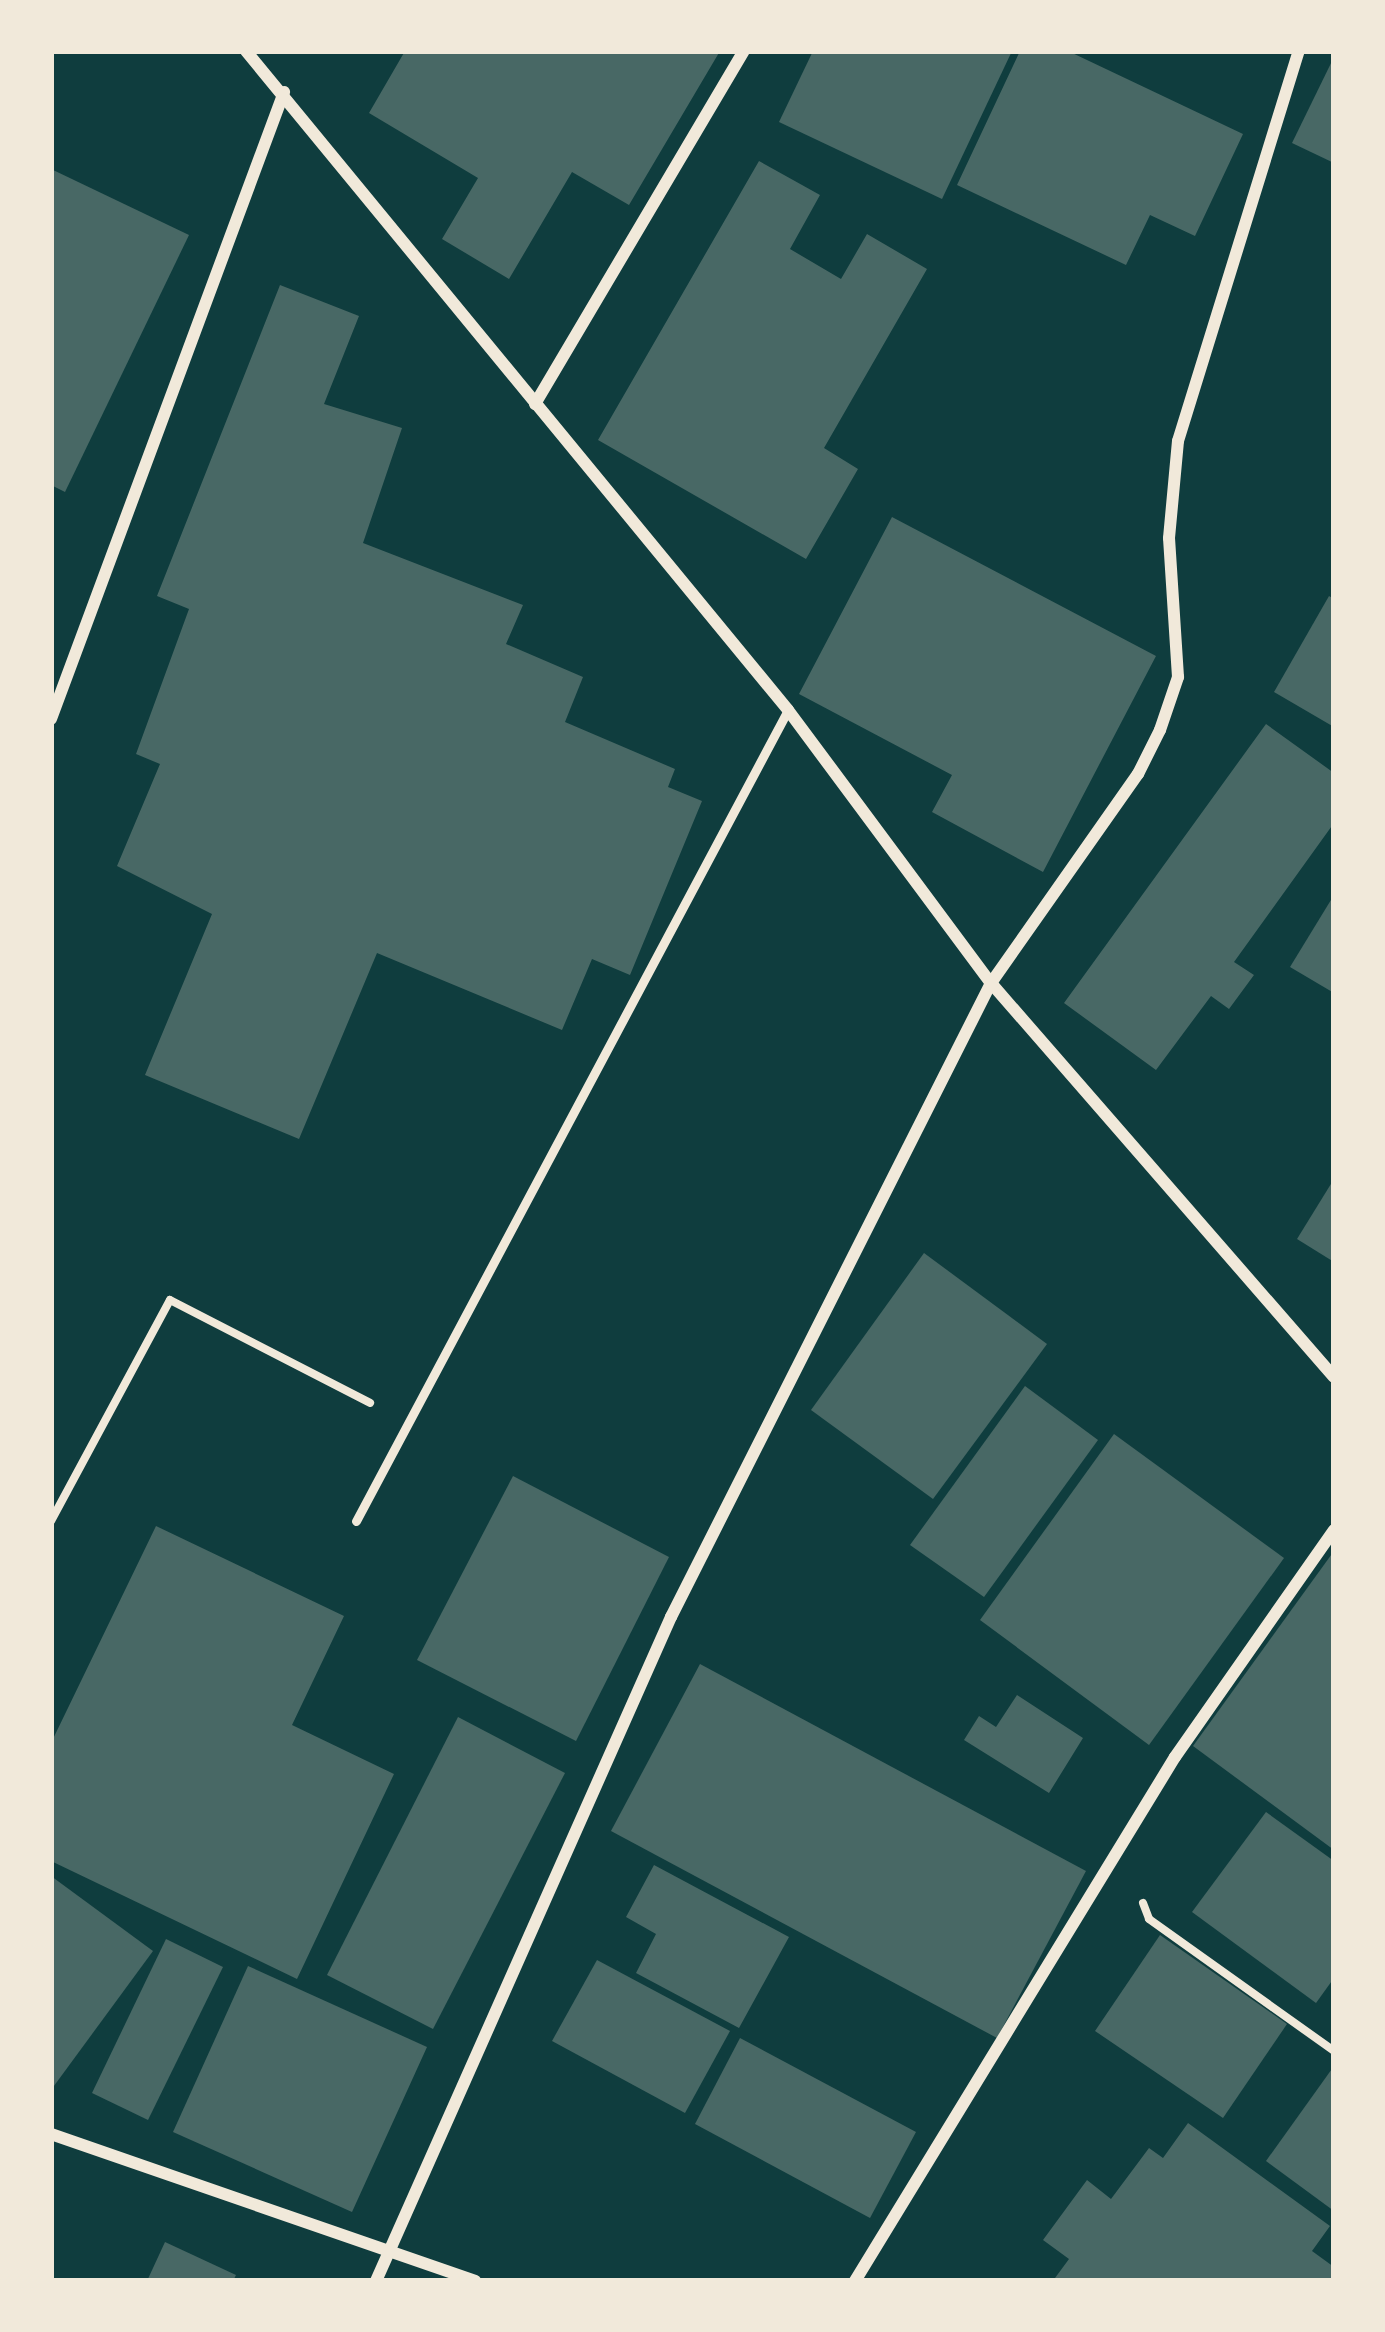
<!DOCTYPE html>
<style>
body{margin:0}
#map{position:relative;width:1385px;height:2332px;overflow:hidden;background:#0f3d3e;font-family:Raleway,sans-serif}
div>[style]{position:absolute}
.building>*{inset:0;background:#486865}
.path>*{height:8px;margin:-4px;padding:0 4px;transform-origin:4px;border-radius:4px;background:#f1e9da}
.service>*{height:9px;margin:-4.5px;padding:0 4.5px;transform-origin:4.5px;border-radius:4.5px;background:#f1e9da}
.minor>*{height:12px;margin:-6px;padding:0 6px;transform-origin:6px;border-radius:6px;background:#f1e9da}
span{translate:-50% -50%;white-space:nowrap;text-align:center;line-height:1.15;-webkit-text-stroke:9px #f1e9da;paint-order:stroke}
.frame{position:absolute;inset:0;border:54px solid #f1e9da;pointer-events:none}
</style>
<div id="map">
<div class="building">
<div style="clip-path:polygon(405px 51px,720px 51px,629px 205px,572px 172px,509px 279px,442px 239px,478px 178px,369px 113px)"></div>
<div style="clip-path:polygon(813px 51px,1012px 51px,942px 199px,779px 122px)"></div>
<div style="clip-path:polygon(1020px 51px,1068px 51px,1243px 134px,1195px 236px,1150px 215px,1126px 265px,957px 185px)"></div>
<div style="clip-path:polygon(1334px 57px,1334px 163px,1292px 143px)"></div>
<div style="clip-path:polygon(759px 161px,820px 195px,790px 249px,841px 279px,867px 234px,927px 269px,824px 448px,858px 469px,806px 559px,598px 440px)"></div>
<div style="clip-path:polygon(51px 169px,189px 235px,65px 492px,51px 485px)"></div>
<div style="clip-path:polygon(280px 285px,359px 316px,324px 404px,402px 428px,363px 543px,523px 605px,506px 644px,583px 677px,565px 722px,675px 769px,668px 787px,702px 801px,630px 975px,592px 959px,562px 1030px,377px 953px,299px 1139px,145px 1075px,212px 914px,117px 866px,160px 764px,136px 754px,189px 609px,157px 596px)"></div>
<div style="clip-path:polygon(892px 517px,1156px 656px,1043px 872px,932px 812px,952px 775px,799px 694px)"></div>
<div style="clip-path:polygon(1329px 596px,1334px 599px,1334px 727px,1274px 692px)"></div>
<div style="clip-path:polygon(1266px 724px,1334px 773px,1334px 823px,1234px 962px,1254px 975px,1229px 1009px,1211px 996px,1156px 1070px,1064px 1003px)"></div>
<div style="clip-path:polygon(1334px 895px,1334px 993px,1290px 967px)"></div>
<div style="clip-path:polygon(1334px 1179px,1334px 1262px,1297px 1239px)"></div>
<div style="clip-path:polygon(924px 1253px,1047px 1344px,933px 1499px,811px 1410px)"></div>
<div style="clip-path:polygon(1025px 1386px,1098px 1440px,984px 1597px,910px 1545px)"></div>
<div style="clip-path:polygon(1114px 1434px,1284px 1558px,1149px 1745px,980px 1620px)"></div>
<div style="clip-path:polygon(513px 1476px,669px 1557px,576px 1741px,417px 1660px)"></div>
<div style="clip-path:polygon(156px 1526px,344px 1616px,292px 1725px,394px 1774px,297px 1979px,51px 1861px,51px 1743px)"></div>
<div style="clip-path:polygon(1334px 1551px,1334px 1850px,1193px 1746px)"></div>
<div style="clip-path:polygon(700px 1664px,1086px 1871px,997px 2038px,611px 1831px)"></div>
<div style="clip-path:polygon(1017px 1695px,1083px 1738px,1049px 1793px,964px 1740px,979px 1716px,996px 1727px)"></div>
<div style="clip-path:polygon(458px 1717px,565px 1773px,433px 2029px,327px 1975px)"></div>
<div style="clip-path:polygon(1266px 1812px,1334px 1861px,1334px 1978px,1316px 2003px,1192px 1912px)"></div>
<div style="clip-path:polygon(654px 1865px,789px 1937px,739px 2028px,636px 1973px,656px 1934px,626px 1917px)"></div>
<div style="clip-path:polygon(51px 1876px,153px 1951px,51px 2090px)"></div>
<div style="clip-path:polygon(1160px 1935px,1287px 2024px,1223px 2118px,1095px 2031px)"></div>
<div style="clip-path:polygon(166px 1939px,223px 1967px,148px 2120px,92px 2093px)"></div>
<div style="clip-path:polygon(597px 1960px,730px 2031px,685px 2113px,552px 2041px)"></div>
<div style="clip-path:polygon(248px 1966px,427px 2047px,352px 2212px,173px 2132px)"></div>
<div style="clip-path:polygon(740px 2038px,916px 2132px,870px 2218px,695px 2124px)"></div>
<div style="clip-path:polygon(1334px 2066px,1334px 2211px,1266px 2161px)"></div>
<div style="clip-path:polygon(1188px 2123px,1330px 2226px,1312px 2251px,1334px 2267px,1331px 2281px,1055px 2278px,1069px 2259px,1043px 2240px,1087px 2180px,1111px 2199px,1149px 2148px,1163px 2158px)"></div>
<div style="clip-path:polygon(165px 2242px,236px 2275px,233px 2281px,147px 2281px)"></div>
</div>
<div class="path">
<div style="left:51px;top:1521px;width:251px;rotate:-61.7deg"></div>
<div style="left:170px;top:1300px;width:225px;rotate:27.2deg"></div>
<div style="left:1143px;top:1903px;width:17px;rotate:69deg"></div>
<div style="left:1149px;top:1919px;width:227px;rotate:35.5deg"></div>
</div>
<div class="service">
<div style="left:356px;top:1521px;width:919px;rotate:-61.96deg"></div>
</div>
<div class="minor">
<div style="left:246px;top:51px;width:853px;rotate:50.56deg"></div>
<div style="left:788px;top:710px;width:340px;rotate:53.4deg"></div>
<div style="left:991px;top:983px;width:522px;rotate:48.96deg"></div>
<div style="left:535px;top:404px;width:410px;rotate:-59.4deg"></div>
<div style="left:51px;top:719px;width:669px;rotate:-69.61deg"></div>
<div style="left:51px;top:2134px;width:449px;rotate:19.1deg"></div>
<div style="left:376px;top:2281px;width:727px;rotate:-66.05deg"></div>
<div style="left:671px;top:1617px;width:710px;rotate:-63.22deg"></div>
<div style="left:991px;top:983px;width:256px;rotate:-54.9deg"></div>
<div style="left:1138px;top:774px;width:49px;rotate:-63.4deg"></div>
<div style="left:1160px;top:730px;width:56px;rotate:-71.2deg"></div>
<div style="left:1178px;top:677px;width:139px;rotate:-93.7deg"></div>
<div style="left:1169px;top:538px;width:97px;rotate:-84.7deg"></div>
<div style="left:1178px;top:441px;width:408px;rotate:-72.8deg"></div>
<div style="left:855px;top:2281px;width:614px;rotate:-58.59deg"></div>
<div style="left:1175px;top:1757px;width:277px;rotate:-55deg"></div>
</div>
<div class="frame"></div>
</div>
